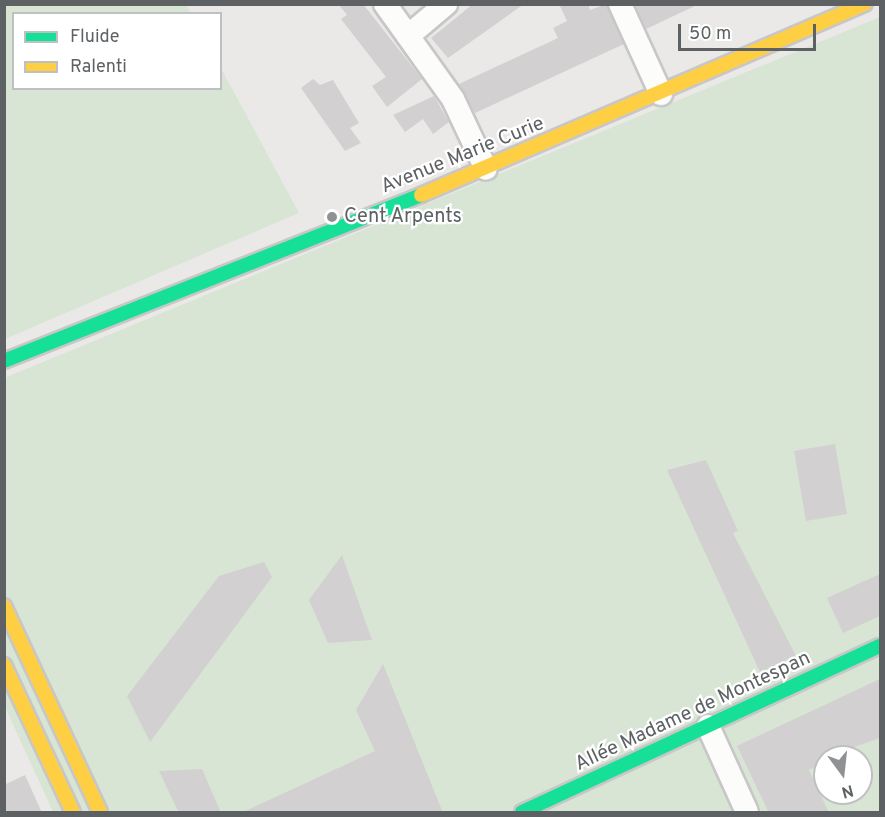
<!DOCTYPE html>
<meta charset="utf-8">
<style>
body{margin:0}
#map{position:relative;width:885px;height:817px;overflow:hidden;background:#ebe9e7;font-family:Overpass,sans-serif}
div>[style]{position:absolute}
.green>*{inset:0;background:#d8e5d4}
.building>*{inset:0;background:#d2d0d0}
.roads{filter:drop-shadow(2px 0 #c8c7c7) drop-shadow(-2px 0 #c8c7c7) drop-shadow(0 2px #c8c7c7) drop-shadow(0 -2px #c8c7c7)}
.street>*{height:22px;margin:-11px;padding:0 11px;transform-origin:11px;border-radius:11px;background:#fcfcfb}
.fast>*{height:14px;margin:-7px;padding:0 7px;transform-origin:7px;border-radius:7px;background:#16e098}
.slow>*{height:14px;margin:-7px;padding:0 7px;transform-origin:7px;border-radius:7px;background:#ffcf43}
.dots>*{width:16px;height:16px;translate:-50% -50%;box-sizing:border-box;border:3px solid #fff;border-radius:50%}
span{translate:-50% -50%;white-space:nowrap;text-align:center;line-height:1.15;-webkit-text-stroke:4.5px #fff;paint-order:stroke}
.street-label{font-size:20px;color:#5d6164}
.poi-label{font-size:20px;color:#5d6164}
.left{translate:0 -50%;text-align:left}
.frame{position:absolute;inset:0;border:6px solid #5d6164;pointer-events:none}
.legend{position:absolute;left:12px;top:12px;width:210px;height:78px;box-sizing:border-box;background:#fff;border:2px solid #bec0c1;margin:0;padding:8px 10px;list-style:none;font-size:18px;color:#5d6164}
.legend li{display:flex;align-items:center;gap:12px;height:30px}
.legend b{width:30px;border:2px solid #bec0c1}
.north{position:absolute;left:813px;top:745px;width:60px;height:60px;box-sizing:border-box;background:#fff;border:2px solid #bec0c1;border-radius:50%;rotate:165deg;font-size:16px;font-weight:700;line-height:24px;text-align:center;color:#5d6164}
.north::after{content:'';display:block;margin:auto;width:21px;height:27px;background:#8f9192;clip-path:polygon(50% 0,100% 100%,50% 72%,0 100%)}
.scale{position:absolute;left:678px;top:24px;width:138px;height:27px;box-sizing:border-box;border:3px solid #5d6164;border-top:0;padding-left:8px;font-size:18px;line-height:21px;white-space:nowrap;color:#5d6164;-webkit-text-stroke:4px #fff;paint-order:stroke}
</style>
<div id="map">
<div class="green">
<div style="clip-path:polygon(5px 4px,186px 5px,191px 13px,14px 14px,14px 88px,220px 88px,221px 68px,299px 213px,5px 339px)"></div>
<div style="clip-path:polygon(evenodd,880px 17px,880px 812px,53px 812px,5px 707px,4px 378px,880px 17px,825px 757px,861px 757px,861px 793px,825px 793px,825px 757px)"></div>
</div>
<div class="building">
<div style="clip-path:polygon(338px 4px,363px 4px,422px 79px,387px 107px,372px 86px,386px 77px,341px 19px,347px 15px)"></div>
<div style="clip-path:polygon(473px 4px,524px 4px,448px 58px,431px 38px)"></div>
<div style="clip-path:polygon(559px 4px,588px 4px,590px 10px,607px 4px,624px 44px,475px 113px,459px 84px,558px 38px,553px 28px,567px 21px)"></div>
<div style="clip-path:polygon(635px 4px,699px 4px,646px 29px)"></div>
<div style="clip-path:polygon(313px 79px,320px 85px,333px 80px,359px 123px,350px 128px,361px 143px,345px 151px,301px 88px)"></div>
<div style="clip-path:polygon(434px 96px,449px 122px,433px 134px,423px 119px,405px 132px,393px 115px)"></div>
<div style="clip-path:polygon(835px 444px,847px 514px,806px 521px,794px 451px)"></div>
<div style="clip-path:polygon(706px 460px,738px 531px,733px 533px,796px 656px,760px 672px,667px 470px)"></div>
<div style="clip-path:polygon(342px 555px,372px 640px,328px 643px,309px 600px)"></div>
<div style="clip-path:polygon(264px 562px,272px 577px,150px 742px,127px 696px,219px 576px)"></div>
<div style="clip-path:polygon(880px 574px,880px 616px,843px 633px,827px 598px)"></div>
<div style="clip-path:polygon(383px 664px,443px 813px,241px 813px,375px 751px,356px 710px)"></div>
<div style="clip-path:polygon(880px 679px,880px 738px,825px 757px,825px 762px,809px 770px,829px 813px,769px 813px,737px 746px)"></div>
<div style="clip-path:polygon(202px 769px,221px 813px,179px 813px,159px 771px)"></div>
<div style="clip-path:polygon(25px 775px,42px 813px,4px 813px,4px 785px)"></div>
</div>
<div class="roads">
<div class="street">
<div style="left:385px;top:4px;width:117px;rotate:54.4deg"></div>
<div style="left:453px;top:99px;width:77px;rotate:64.8deg"></div>
<div style="left:620px;top:4px;width:99px;rotate:65.5deg"></div>
<div style="left:408px;top:36px;width:50px;rotate:-40.1deg"></div>
<div style="left:708px;top:726px;width:94px;rotate:65.6deg"></div>
</div>
<div class="fast">
<div style="left:4px;top:361px;width:449px;rotate:-21.7deg"></div>
<div style="left:522px;top:812px;width:395px;rotate:-24.9deg"></div>
</div>
<div class="slow">
<div style="left:421px;top:195px;width:483px;rotate:-23.3deg"></div>
<div style="left:4px;top:606px;width:227px;rotate:65deg"></div>
<div style="left:4px;top:665px;width:162px;rotate:64.9deg"></div>
</div>
</div>
<div class="dots">
<div style="left:332px;top:217px;background:#8f9192"></div>
</div>
<div class="street-label">
<span style="left:463px;top:156px;rotate:-22deg">Avenue Marie Curie</span>
<span style="left:693px;top:712px;rotate:-25deg">Allée Madame de Montespan</span>
</div>
<div class="poi-label">
<span class="left" style="left:344px;top:217px">Cent Arpents</span>
</div>
<div class="frame"></div>
<ul class="legend">
<li><b style="height:8px;background:#16e098"></b>Fluide</li>
<li><b style="height:8px;background:#ffcf43"></b>Ralenti</li>
</ul>
<div class="north">N</div>
<div class="scale">50 m</div>
</div>
